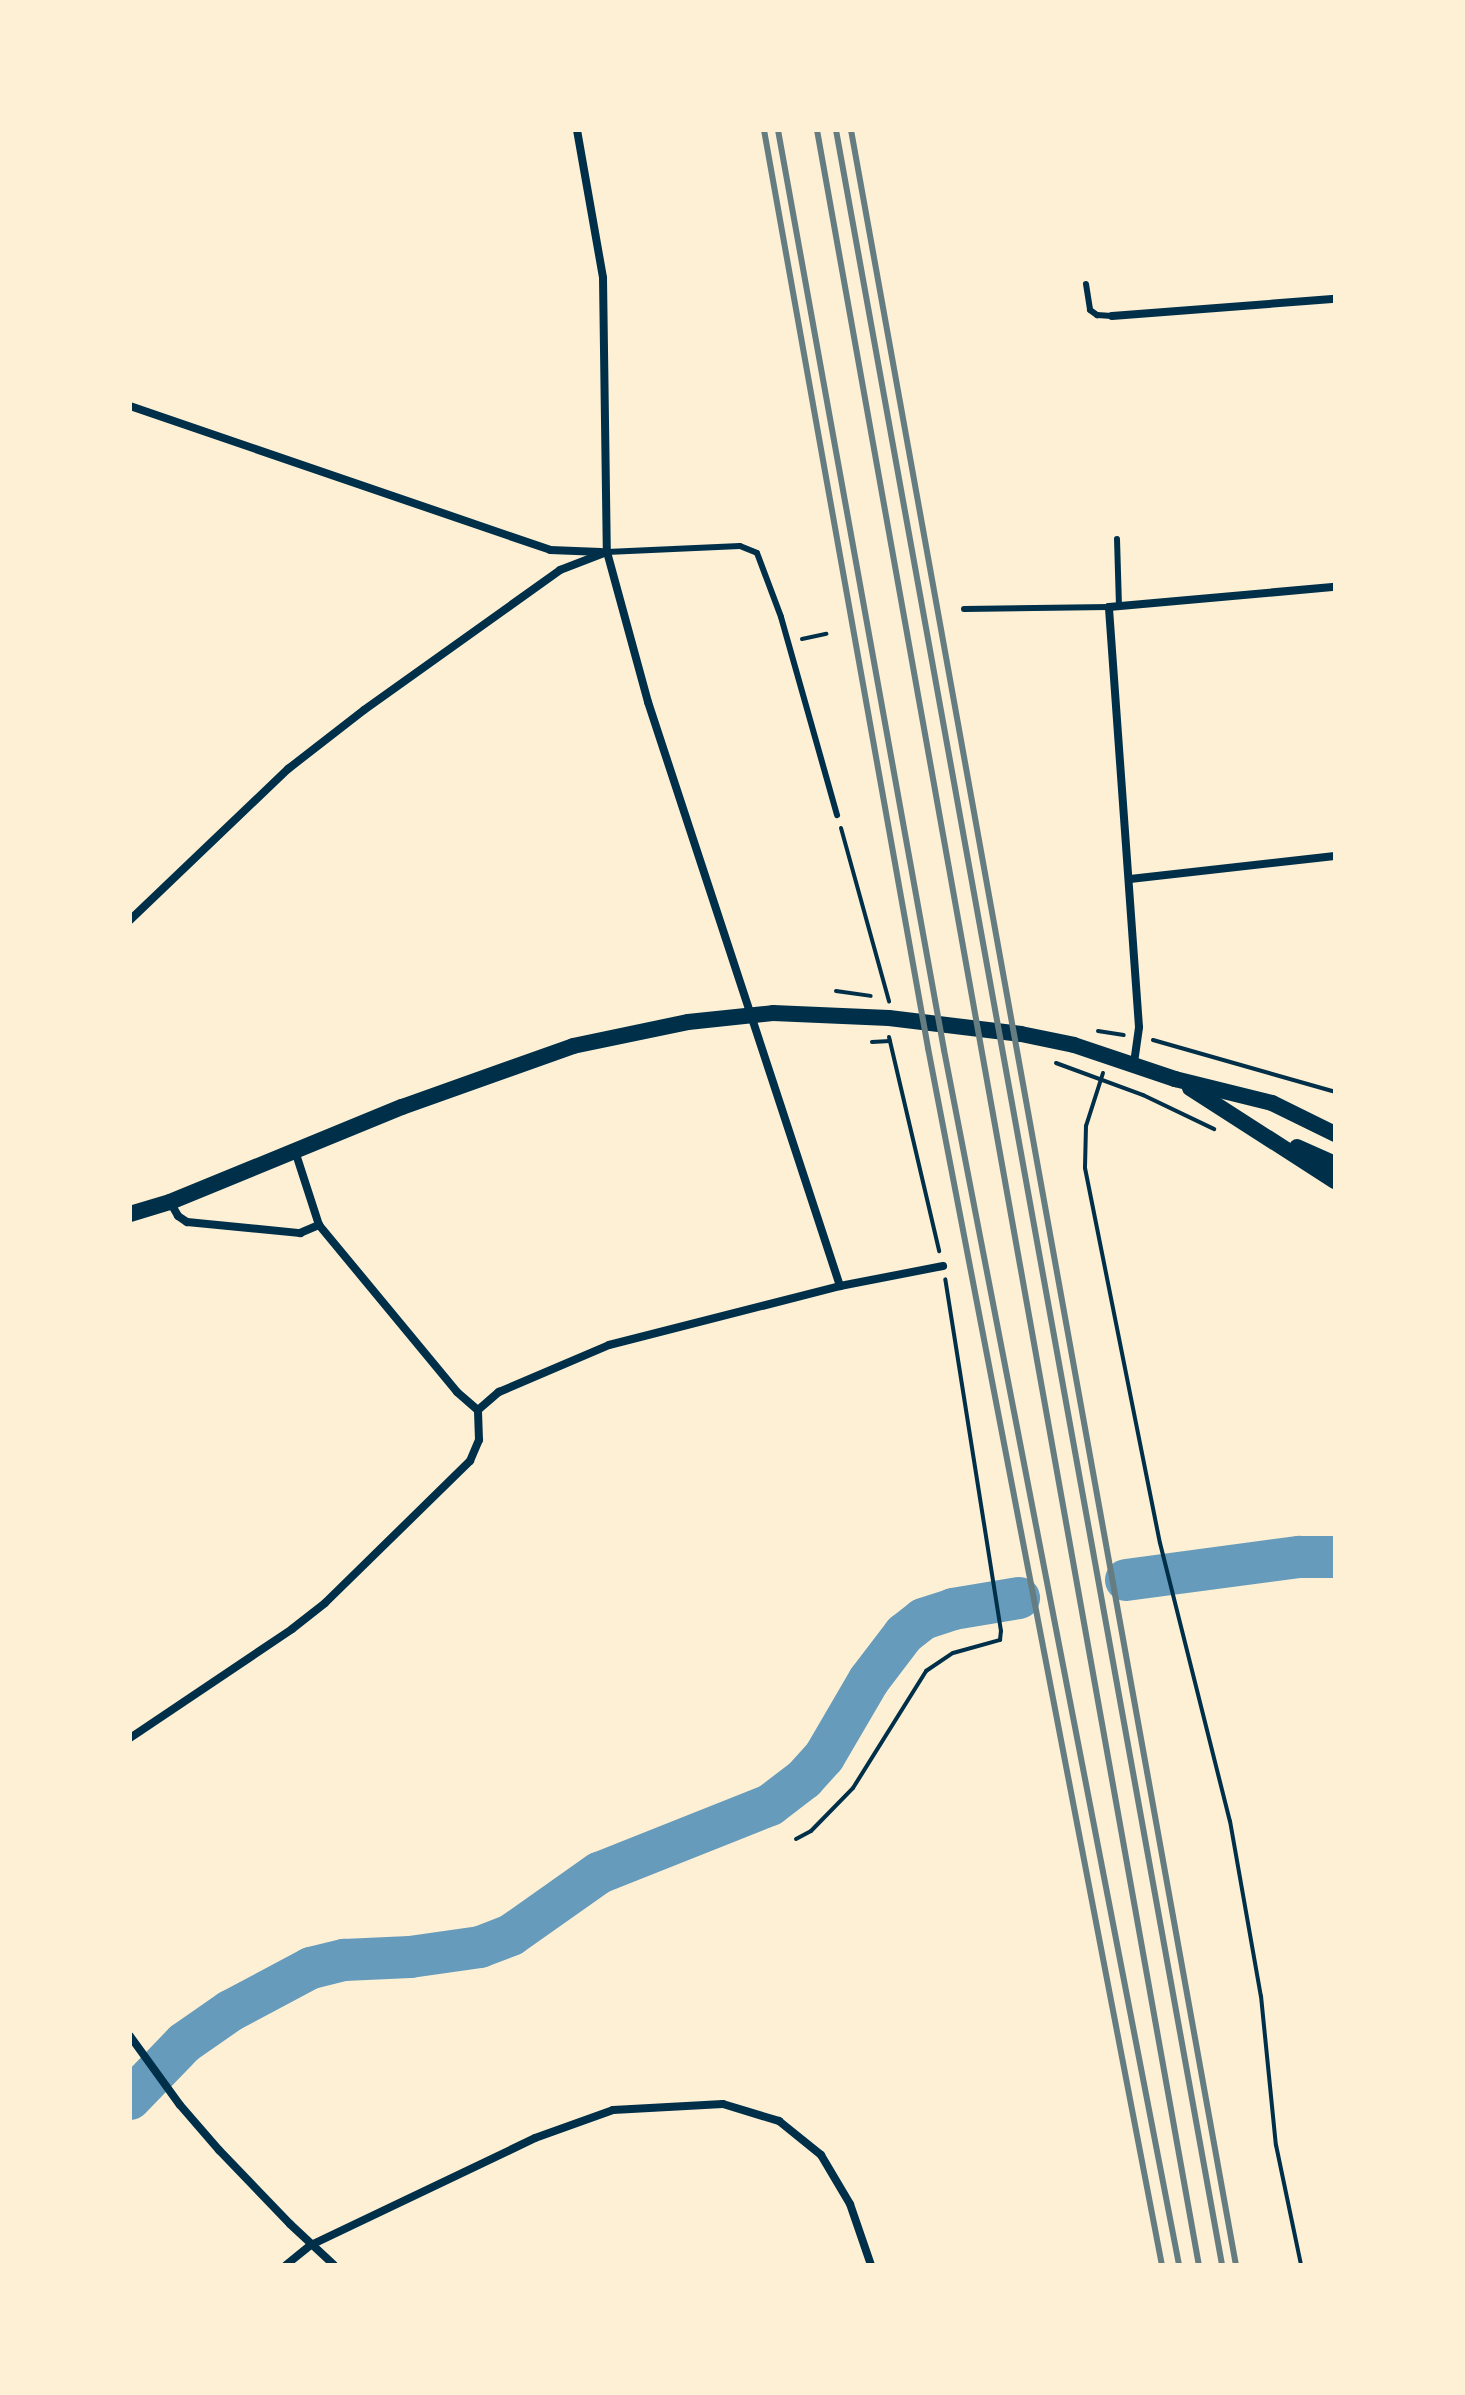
<!DOCTYPE html>
<style>
body{margin:0}
#map{position:relative;width:1465px;height:2395px;overflow:hidden;background:#fdf0d5;font-family:Quicksand,sans-serif}
div>[style]{position:absolute}
.river>*{height:42px;margin:-21px;padding:0 21px;transform-origin:21px;border-radius:21px;background:#669bbc}
.path>*{height:4px;margin:-2px;padding:0 2px;transform-origin:2px;border-radius:2px;background:#003049}
.service>*{height:6px;margin:-3px;padding:0 3px;transform-origin:3px;border-radius:3px;background:#003049}
.minor>*{height:8px;margin:-4px;padding:0 4px;transform-origin:4px;border-radius:4px;background:#003049}
.secondary>*{height:16px;margin:-8px;padding:0 8px;transform-origin:8px;border-radius:8px;background:#003049}
.rail>*{height:6px;margin:-3px;padding:0 3px;transform-origin:3px;border-radius:3px;background:#657d81}
span{translate:-50% -50%;white-space:nowrap;text-align:center;line-height:1.15;-webkit-text-stroke:8px #fdf0d5;paint-order:stroke}
.frame{position:absolute;inset:0;border:132px solid #fdf0d5;pointer-events:none}
</style>
<div id="map">
<div class="river">
<div style="left:1126px;top:1580px;width:175px;rotate:-7.6deg"></div>
<div style="left:1299px;top:1557px;width:36px"></div>
<div style="left:130px;top:2099px;width:78px;rotate:-46deg"></div>
<div style="left:184px;top:2043px;width:56px;rotate:-34.8deg"></div>
<div style="left:230px;top:2011px;width:92px;rotate:-28deg"></div>
<div style="left:311px;top:1968px;width:34px;rotate:-14deg"></div>
<div style="left:344px;top:1960px;width:66px;rotate:-2.6deg"></div>
<div style="left:410px;top:1957px;width:71px;rotate:-8.1deg"></div>
<div style="left:480px;top:1947px;width:33px;rotate:-21deg"></div>
<div style="left:511px;top:1935px;width:108px;rotate:-35.2deg"></div>
<div style="left:599px;top:1873px;width:184px;rotate:-21.7deg"></div>
<div style="left:770px;top:1805px;width:43px;rotate:-37.4deg"></div>
<div style="left:804px;top:1779px;width:30px;rotate:-48deg"></div>
<div style="left:824px;top:1757px;width:89px;rotate:-59.7deg"></div>
<div style="left:869px;top:1680px;width:58px;rotate:-52.7deg"></div>
<div style="left:904px;top:1634px;width:24px;rotate:-38deg"></div>
<div style="left:923px;top:1619px;width:32px;rotate:-18deg"></div>
<div style="left:953px;top:1609px;width:67px;rotate:-9.5deg"></div>
</div>
<div class="path">
<div style="left:802px;top:639px;width:25px;rotate:-12deg"></div>
<div style="left:841px;top:828px;width:180px;rotate:74.5deg"></div>
<div style="left:836px;top:991px;width:35px;rotate:8deg"></div>
<div style="left:1098px;top:1031px;width:26px;rotate:9deg"></div>
<div style="left:889px;top:1037px;width:220px;rotate:76.8deg"></div>
<div style="left:1153px;top:1040px;width:189px;rotate:15.9deg"></div>
<div style="left:872px;top:1042px;width:18px;rotate:-3deg"></div>
<div style="left:1056px;top:1063px;width:93px;rotate:20.2deg"></div>
<div style="left:1143px;top:1095px;width:79px;rotate:25.6deg"></div>
<div style="left:1103px;top:1073px;width:56px;rotate:107.8deg"></div>
<div style="left:1086px;top:1126px;width:42px;rotate:91.4deg"></div>
<div style="left:1085px;top:1168px;width:382px;rotate:78.7deg"></div>
<div style="left:1160px;top:1543px;width:287px;rotate:75.9deg"></div>
<div style="left:1230px;top:1821px;width:178px;rotate:80deg"></div>
<div style="left:1261px;top:1996px;width:150px;rotate:84.3deg"></div>
<div style="left:1276px;top:2145px;width:123px;rotate:78.2deg"></div>
<div style="left:796px;top:1839px;width:17px;rotate:-28deg"></div>
<div style="left:811px;top:1831px;width:60px;rotate:-45.7deg"></div>
<div style="left:853px;top:1788px;width:138px;rotate:-58deg"></div>
<div style="left:926px;top:1671px;width:32px;rotate:-34deg"></div>
<div style="left:953px;top:1653px;width:49px;rotate:-15.5deg"></div>
<div style="left:1000px;top:1640px;width:9px;rotate:-84deg"></div>
<div style="left:1001px;top:1631px;width:356px;rotate:-99deg"></div>
</div>
<div class="service">
<div style="left:1086px;top:284px;width:26px;rotate:81deg"></div>
<div style="left:1090px;top:310px;width:9px;rotate:36deg"></div>
<div style="left:1097px;top:315px;width:15px;rotate:4deg"></div>
<div style="left:1117px;top:539px;width:68px;rotate:88.3deg"></div>
<div style="left:607px;top:552px;width:133px;rotate:-2.6deg"></div>
<div style="left:740px;top:546px;width:18px;rotate:22deg"></div>
<div style="left:757px;top:553px;width:68px;rotate:69.4deg"></div>
<div style="left:781px;top:617px;width:206px;rotate:74.2deg"></div>
<div style="left:964px;top:609px;width:145px;rotate:-0.8deg"></div>
</div>
<div class="minor">
<div style="left:577px;top:130px;width:150px;rotate:80deg"></div>
<div style="left:603px;top:278px;width:274px;rotate:89.2deg"></div>
<div style="left:607px;top:552px;width:156px;rotate:74.7deg"></div>
<div style="left:648px;top:702px;width:615px;rotate:71.8deg"></div>
<div style="left:1112px;top:316px;width:224px;rotate:-4.4deg"></div>
<div style="left:130px;top:406px;width:444px;rotate:18.9deg"></div>
<div style="left:550px;top:550px;width:51px;rotate:2.2deg"></div>
<div style="left:1130px;top:879px;width:206px;rotate:-6.4deg"></div>
<div style="left:130px;top:920px;width:219px;rotate:-43.7deg"></div>
<div style="left:288px;top:769px;width:96px;rotate:-37.8deg"></div>
<div style="left:364px;top:710px;width:241px;rotate:-35.5deg"></div>
<div style="left:560px;top:570px;width:50px;rotate:-21deg"></div>
<div style="left:1134px;top:1063px;width:36px;rotate:-82deg"></div>
<div style="left:1139px;top:1027px;width:421px;rotate:-94.1deg"></div>
<div style="left:1109px;top:607px;width:227px;rotate:-5.1deg"></div>
<div style="left:295px;top:1151px;width:78px;rotate:72deg"></div>
<div style="left:319px;top:1225px;width:217px;rotate:50.4deg"></div>
<div style="left:457px;top:1392px;width:28px;rotate:41deg"></div>
<div style="left:170px;top:1202px;width:16px;rotate:60deg"></div>
<div style="left:178px;top:1216px;width:11px;rotate:34deg"></div>
<div style="left:187px;top:1222px;width:114px;rotate:5.6deg"></div>
<div style="left:300px;top:1233px;width:21px;rotate:-23deg"></div>
<div style="left:478px;top:1410px;width:28px;rotate:-41deg"></div>
<div style="left:499px;top:1392px;width:120px;rotate:-23.1deg"></div>
<div style="left:609px;top:1345px;width:238px;rotate:-14.3deg"></div>
<div style="left:840px;top:1286px;width:105px;rotate:-11deg"></div>
<div style="left:130px;top:1738px;width:195px;rotate:-33.9deg"></div>
<div style="left:292px;top:1629px;width:42px;rotate:-38.2deg"></div>
<div style="left:325px;top:1603px;width:203px;rotate:-44.4deg"></div>
<div style="left:470px;top:1461px;width:23px;rotate:-67deg"></div>
<div style="left:479px;top:1440px;width:30px;rotate:-92deg"></div>
<div style="left:130px;top:2036px;width:85px;rotate:54.1deg"></div>
<div style="left:180px;top:2105px;width:60px;rotate:49.1deg"></div>
<div style="left:219px;top:2150px;width:103px;rotate:46.2deg"></div>
<div style="left:290px;top:2224px;width:60px;rotate:43deg"></div>
<div style="left:286px;top:2265px;width:32px;rotate:-39deg"></div>
<div style="left:311px;top:2245px;width:248px;rotate:-25.5deg"></div>
<div style="left:535px;top:2138px;width:83px;rotate:-19.7deg"></div>
<div style="left:613px;top:2110px;width:110px;rotate:-3.1deg"></div>
<div style="left:723px;top:2104px;width:59px;rotate:16.9deg"></div>
<div style="left:779px;top:2121px;width:54px;rotate:39deg"></div>
<div style="left:821px;top:2155px;width:57px;rotate:59.4deg"></div>
<div style="left:850px;top:2204px;width:65px;rotate:71deg"></div>
</div>
<div class="secondary">
<div style="left:1190px;top:1088px;width:172px;rotate:32.7deg"></div>
<div style="left:1297px;top:1147px;width:42px;rotate:24.1deg"></div>
<div style="left:130px;top:1214px;width:42px;rotate:-16.7deg"></div>
<div style="left:170px;top:1202px;width:251px;rotate:-22.3deg"></div>
<div style="left:402px;top:1107px;width:182px;rotate:-19.6deg"></div>
<div style="left:573px;top:1046px;width:117px;rotate:-11.8deg"></div>
<div style="left:688px;top:1022px;width:85px;rotate:-6deg"></div>
<div style="left:773px;top:1013px;width:116px;rotate:2.5deg"></div>
<div style="left:889px;top:1018px;width:133px;rotate:6.9deg"></div>
<div style="left:1021px;top:1034px;width:54px;rotate:11.7deg"></div>
<div style="left:1074px;top:1045px;width:107px;rotate:18.6deg"></div>
<div style="left:1175px;top:1079px;width:100px;rotate:13.9deg"></div>
<div style="left:1272px;top:1103px;width:70px;rotate:26.2deg"></div>
</div>
<div class="rail">
<div style="left:764px;top:130px;width:933px;rotate:79.87deg"></div>
<div style="left:928px;top:1048px;width:1239px;rotate:79.12deg"></div>
<div style="left:778px;top:130px;width:935px;rotate:79.77deg"></div>
<div style="left:944px;top:1050px;width:1238px;rotate:79.05deg"></div>
<div style="left:817px;top:130px;width:2169px;rotate:79.86deg"></div>
<div style="left:836px;top:130px;width:2170px;rotate:79.75deg"></div>
<div style="left:851px;top:130px;width:2169px;rotate:79.78deg"></div>
</div>
<div class="frame"></div>
</div>
